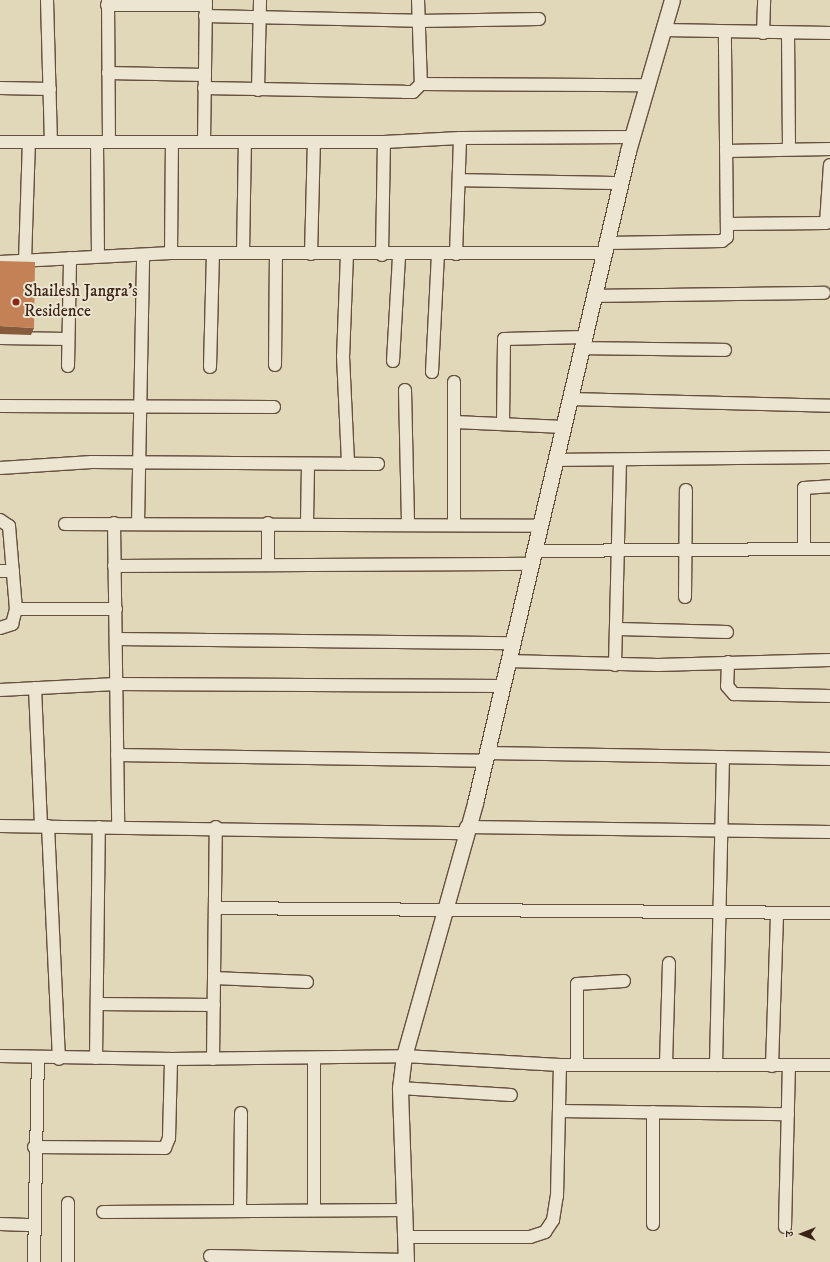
<!DOCTYPE html>
<meta charset="utf-8">
<style>
body{margin:0}
#map{position:relative;width:830px;height:1262px;overflow:hidden;background:#e1d7b9;font-family:"IM FELL DW Pica","Noto Serif Devanagari",serif}
div>[style]{position:absolute}
.roads{filter:drop-shadow(1px 0 #64503d) drop-shadow(-1px 0 #64503d) drop-shadow(0 1px #64503d) drop-shadow(0 -1px #64503d)}
.minor>*{height:12px;margin:-6px;padding:0 6px;transform-origin:6px;border-radius:6px;background:#ece5d2}
.tertiary>*{height:15px;margin:-7.5px;padding:0 7.5px;transform-origin:7.5px;border-radius:7.5px;background:#ece5d2}
.shaded-wall>*{inset:0;background:#885a3c}
.building>*{inset:0;background:#c38155}
.dots>*{width:11px;height:11px;translate:-50% -50%;box-sizing:border-box;border:2px solid #ece5d2;border-radius:50%}
span{translate:-50% -50%;white-space:nowrap;text-align:center;line-height:1.15;-webkit-text-stroke:4px #ece5d2;paint-order:stroke}
.poi-label{font-size:17px;color:#3a2314}
.left{translate:0 -50%;text-align:left}
.north{position:absolute;left:782px;top:1214px;width:40px;height:40px;-webkit-text-stroke:3px #ece5d2;paint-order:stroke;rotate:270deg;font-size:11px;font-weight:700;line-height:16px;text-align:center;color:#3a2314}
.north::after{content:'';display:block;margin:auto;width:14px;height:18px;background:#3a2314;clip-path:polygon(50% 0,100% 100%,50% 72%,0 100%)}
</style>
<div id="map">
<div class="roads">
<div class="minor">
<div style="left:47px;top:0;width:142px;rotate:88.4deg"></div>
<div style="left:108px;top:0;width:142px;rotate:89.6deg"></div>
<div style="left:418px;top:0;width:84px;rotate:88deg"></div>
<div style="left:107px;top:5px;width:99px"></div>
<div style="left:205px;top:16px;width:213px;rotate:1.3deg"></div>
<div style="left:418px;top:21px;width:121px;rotate:-0.9deg"></div>
<div style="left:664px;top:30px;width:166px;rotate:1deg"></div>
<div style="left:763px;top:33px;width:33px;rotate:-88deg"></div>
<div style="left:788px;top:33px;width:116px;rotate:89.5deg"></div>
<div style="left:108px;top:73px;width:97px;rotate:1.2deg"></div>
<div style="left:0;top:88px;width:50px;rotate:1.1deg"></div>
<div style="left:204px;top:88px;width:200px;rotate:1.1deg"></div>
<div style="left:404px;top:92px;width:9px"></div>
<div style="left:413px;top:92px;width:11px;rotate:-45deg"></div>
<div style="left:421px;top:84px;width:227px;rotate:0.3deg"></div>
<div style="left:258px;top:90px;width:90px;rotate:-88.7deg"></div>
<div style="left:0;top:142px;width:384px"></div>
<div style="left:384px;top:142px;width:76px;rotate:-3deg"></div>
<div style="left:460px;top:138px;width:172px;rotate:-0.3deg"></div>
<div style="left:204px;top:142px;width:142px;rotate:-89.2deg"></div>
<div style="left:97px;top:143px;width:113px;rotate:89.5deg"></div>
<div style="left:726px;top:151px;width:104px;rotate:-1.1deg"></div>
<div style="left:459px;top:180px;width:162px;rotate:1.1deg"></div>
<div style="left:727px;top:224px;width:99px;rotate:-0.6deg"></div>
<div style="left:826px;top:223px;width:58px;rotate:-86.1deg"></div>
<div style="left:608px;top:243px;width:114px;rotate:-1deg"></div>
<div style="left:722px;top:241px;width:6px;rotate:-39deg"></div>
<div style="left:727px;top:237px;width:205px;rotate:-90.6deg"></div>
<div style="left:171px;top:253px;width:111px;rotate:-89.5deg"></div>
<div style="left:243px;top:253px;width:111px;rotate:-89deg"></div>
<div style="left:311px;top:254px;width:112px;rotate:-88.5deg"></div>
<div style="left:347px;top:254px;width:102px;rotate:92.2deg"></div>
<div style="left:343px;top:356px;width:108px;rotate:87.3deg"></div>
<div style="left:456px;top:254px;width:116px;rotate:-88deg"></div>
<div style="left:382px;top:255px;width:113px;rotate:-89deg"></div>
<div style="left:25px;top:261px;width:119px;rotate:-88.1deg"></div>
<div style="left:0;top:262px;width:171px;rotate:-3deg"></div>
<div style="left:171px;top:253px;width:433px"></div>
<div style="left:595px;top:296px;width:229px;rotate:-0.8deg"></div>
<div style="left:0;top:338px;width:68px;rotate:0.8deg"></div>
<div style="left:581px;top:348px;width:144px;rotate:0.8deg"></div>
<div style="left:393px;top:361px;width:105px;rotate:-86.7deg"></div>
<div style="left:275px;top:365px;width:112px;rotate:-89.5deg"></div>
<div style="left:68px;top:366px;width:108px;rotate:-88.9deg"></div>
<div style="left:210px;top:367px;width:113px;rotate:-88.5deg"></div>
<div style="left:432px;top:372px;width:118px;rotate:-87.1deg"></div>
<div style="left:405px;top:390px;width:134px;rotate:88.7deg"></div>
<div style="left:570px;top:399px;width:260px;rotate:1.5deg"></div>
<div style="left:0;top:406px;width:274px;rotate:0.2deg"></div>
<div style="left:455px;top:422px;width:109px;rotate:2.6deg"></div>
<div style="left:503px;top:424px;width:85px;rotate:-89.3deg"></div>
<div style="left:504px;top:339px;width:80px;rotate:-1.4deg"></div>
<div style="left:555px;top:460px;width:275px;rotate:-0.6deg"></div>
<div style="left:0;top:468px;width:92px;rotate:-3.7deg"></div>
<div style="left:92px;top:462px;width:286px;rotate:0.4deg"></div>
<div style="left:0;top:520px;width:11px;rotate:34deg"></div>
<div style="left:9px;top:526px;width:83px;rotate:85.2deg"></div>
<div style="left:114px;top:523px;width:304px;rotate:89.2deg"></div>
<div style="left:138px;top:523px;width:268px;rotate:-88.9deg"></div>
<div style="left:307px;top:523px;width:59px;rotate:-89deg"></div>
<div style="left:65px;top:524px;width:475px;rotate:0.2deg"></div>
<div style="left:454px;top:525px;width:143px;rotate:-90deg"></div>
<div style="left:804px;top:549px;width:61px;rotate:-90deg"></div>
<div style="left:804px;top:488px;width:26px;rotate:-4deg"></div>
<div style="left:534px;top:551px;width:296px;rotate:-0.4deg"></div>
<div style="left:268px;top:565px;width:42px;rotate:-90deg"></div>
<div style="left:114px;top:566px;width:418px;rotate:-0.3deg"></div>
<div style="left:0;top:571px;width:13px"></div>
<div style="left:685px;top:597px;width:107px;rotate:-89.5deg"></div>
<div style="left:0;top:628px;width:13px;rotate:-18deg"></div>
<div style="left:12px;top:624px;width:16px;rotate:-75deg"></div>
<div style="left:16px;top:609px;width:100px"></div>
<div style="left:617px;top:629px;width:110px;rotate:1.6deg"></div>
<div style="left:116px;top:639px;width:398px;rotate:0.6deg"></div>
<div style="left:508px;top:661px;width:150px;rotate:1.5deg"></div>
<div style="left:658px;top:665px;width:172px;rotate:-1.7deg"></div>
<div style="left:728px;top:662px;width:24px;rotate:92deg"></div>
<div style="left:727px;top:686px;width:11px;rotate:49deg"></div>
<div style="left:734px;top:694px;width:96px;rotate:1.2deg"></div>
<div style="left:615px;top:665px;width:205px;rotate:-88.6deg"></div>
<div style="left:35px;top:688px;width:138px;rotate:87.5deg"></div>
<div style="left:0;top:690px;width:116px;rotate:-3deg"></div>
<div style="left:116px;top:684px;width:386px;rotate:0.3deg"></div>
<div style="left:486px;top:753px;width:344px;rotate:1deg"></div>
<div style="left:117px;top:755px;width:367px;rotate:0.9deg"></div>
<div style="left:0;top:826px;width:465px;rotate:0.9deg"></div>
<div style="left:48px;top:826px;width:233px;rotate:87.3deg"></div>
<div style="left:466px;top:827px;width:364px;rotate:0.8deg"></div>
<div style="left:216px;top:908px;width:614px;rotate:0.47deg"></div>
<div style="left:214px;top:978px;width:93px;rotate:2.5deg"></div>
<div style="left:97px;top:1004px;width:117px;rotate:0.5deg"></div>
<div style="left:0;top:1056px;width:171px;rotate:1deg"></div>
<div style="left:171px;top:1059px;width:233px;rotate:-0.7deg"></div>
<div style="left:404px;top:1056px;width:156px;rotate:3.3deg"></div>
<div style="left:560px;top:1065px;width:270px"></div>
<div style="left:96px;top:1058px;width:231px;rotate:-89.3deg"></div>
<div style="left:213px;top:1059px;width:232px;rotate:-89.3deg"></div>
<div style="left:314px;top:1059px;width:151px;rotate:90deg"></div>
<div style="left:666px;top:1064px;width:101px;rotate:-88.3deg"></div>
<div style="left:577px;top:1065px;width:81px;rotate:-90deg"></div>
<div style="left:577px;top:984px;width:47px;rotate:-3.7deg"></div>
<div style="left:716px;top:1065px;width:308px;rotate:-88.7deg"></div>
<div style="left:772px;top:1066px;width:153px;rotate:-88.1deg"></div>
<div style="left:400px;top:1088px;width:111px;rotate:3.6deg"></div>
<div style="left:559px;top:1111px;width:229px;rotate:0.8deg"></div>
<div style="left:653px;top:1112px;width:112px;rotate:90deg"></div>
<div style="left:34px;top:1147px;width:131px;rotate:0.4deg"></div>
<div style="left:165px;top:1148px;width:11px;rotate:-68deg"></div>
<div style="left:169px;top:1138px;width:79px;rotate:-88.5deg"></div>
<div style="left:68px;top:1203px;width:59px;rotate:90deg"></div>
<div style="left:240px;top:1210px;width:97px;rotate:-89.4deg"></div>
<div style="left:103px;top:1212px;width:303px;rotate:-0.4deg"></div>
<div style="left:0;top:1224px;width:34px;rotate:2deg"></div>
<div style="left:785px;top:1227px;width:161px;rotate:-88.6deg"></div>
<div style="left:406px;top:1237px;width:124px"></div>
<div style="left:530px;top:1237px;width:16px;rotate:-18deg"></div>
<div style="left:545px;top:1232px;width:14px;rotate:-56deg"></div>
<div style="left:553px;top:1220px;width:24px;rotate:-81deg"></div>
<div style="left:557px;top:1196px;width:131px;rotate:-88.7deg"></div>
<div style="left:210px;top:1256px;width:196px;rotate:1.2deg"></div>
<div style="left:34px;top:1262px;width:205px;rotate:-88.9deg"></div>
</div>
<div class="tertiary">
<div style="left:406px;top:1262px;width:174px;rotate:-92deg"></div>
<div style="left:400px;top:1088px;width:32px;rotate:-83deg"></div>
<div style="left:404px;top:1056px;width:263px;rotate:-74.3deg"></div>
<div style="left:475px;top:803px;width:670px;rotate:-76.79deg"></div>
<div style="left:628px;top:151px;width:157px;rotate:-73.8deg"></div>
</div>
</div>
<div class="shaded-wall">
<div style="clip-path:polygon(0 326px,34px 328px,31px 335px,0 334px)"></div>
</div>
<div class="building">
<div style="clip-path:polygon(0 261px,35px 262px,34px 328px,0 326px)"></div>
</div>
<div class="dots">
<div style="left:16px;top:302px;background:#8f2418"></div>
</div>
<div class="poi-label">
<span class="left" style="left:24px;top:302px">Shailesh Jangra's<br>Residence</span>
</div>
<div class="north">उ</div>
</div>
